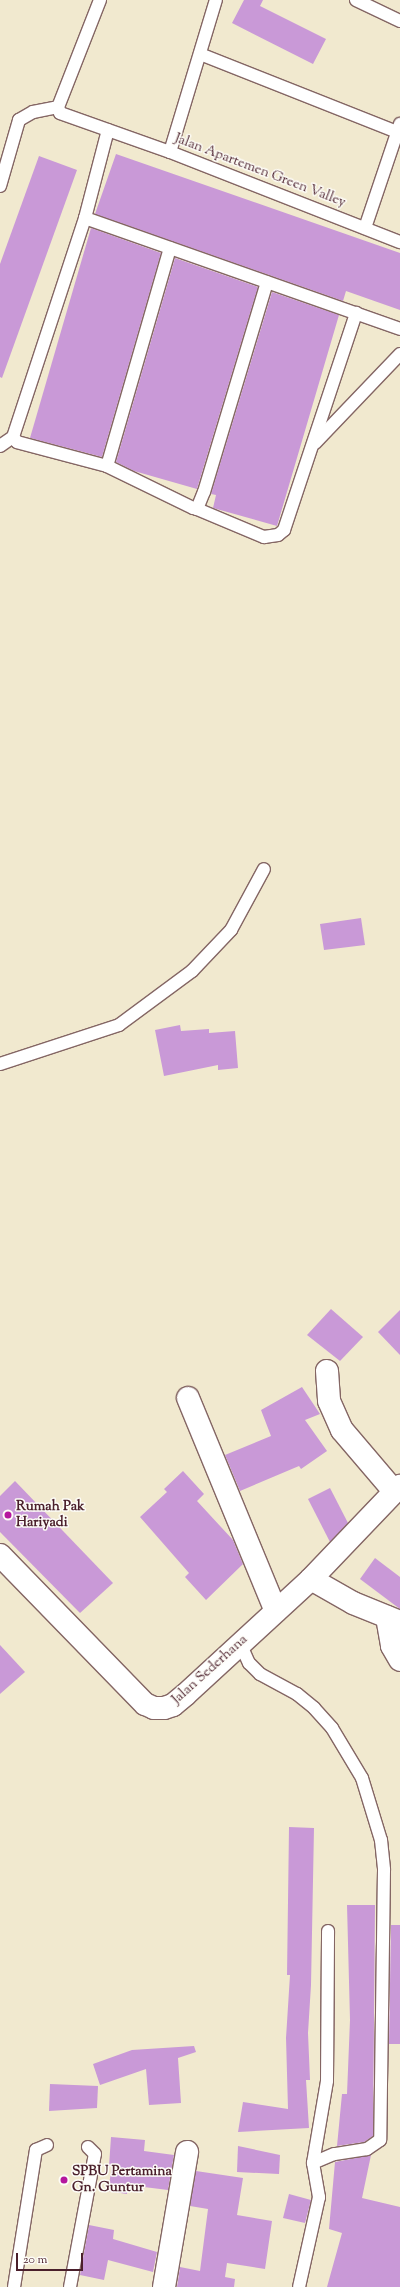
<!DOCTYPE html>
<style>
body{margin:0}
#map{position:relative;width:400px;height:2287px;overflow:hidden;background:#f1e9cf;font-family:"Sorts Mill Goudy",serif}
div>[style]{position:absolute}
.building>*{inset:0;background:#c999d7}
.roads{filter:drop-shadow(1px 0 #846664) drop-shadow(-1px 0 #846664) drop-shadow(0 1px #846664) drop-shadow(0 -1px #846664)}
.service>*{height:12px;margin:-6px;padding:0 6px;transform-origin:6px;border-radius:6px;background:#fff}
.minor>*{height:22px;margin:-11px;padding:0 11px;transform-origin:11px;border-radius:11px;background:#fff}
.dots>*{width:11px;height:11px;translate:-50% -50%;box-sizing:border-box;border:2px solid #fdfcf7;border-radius:50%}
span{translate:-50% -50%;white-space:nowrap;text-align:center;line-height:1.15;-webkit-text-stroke:3px #fdfcf7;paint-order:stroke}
.street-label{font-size:14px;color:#4a1f2b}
.poi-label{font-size:14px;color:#4a1f2b;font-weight:700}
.left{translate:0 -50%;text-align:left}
.scale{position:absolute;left:16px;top:2253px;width:67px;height:18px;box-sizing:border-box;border:2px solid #4a1f2b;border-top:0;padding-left:5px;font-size:12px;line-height:14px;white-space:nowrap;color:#4a1f2b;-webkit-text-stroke:3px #fdfcf7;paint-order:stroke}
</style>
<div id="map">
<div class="building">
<div style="clip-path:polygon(244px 0,263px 0,260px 6px,326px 39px,313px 64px,232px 23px)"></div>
<div style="clip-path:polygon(116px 154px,400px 253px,400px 310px,346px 291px,343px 301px,95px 214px)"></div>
<div style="clip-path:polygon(39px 156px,77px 170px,2px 378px,0 377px,0 264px)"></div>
<div style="clip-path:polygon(91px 228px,161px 253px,102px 457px,30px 438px)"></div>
<div style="clip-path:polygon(175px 258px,258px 287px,197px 489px,134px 471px,116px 462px)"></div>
<div style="clip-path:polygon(272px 292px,339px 315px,277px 526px,213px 508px,216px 495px,211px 494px)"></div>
<div style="clip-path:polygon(361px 918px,365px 945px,324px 950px,320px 924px)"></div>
<div style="clip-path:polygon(180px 1025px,181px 1031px,209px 1029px,209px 1033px,235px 1031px,238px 1068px,218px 1070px,218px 1065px,164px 1076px,155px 1030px)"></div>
<div style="clip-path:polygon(331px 1309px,363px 1337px,340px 1361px,307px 1335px)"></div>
<div style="clip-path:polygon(400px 1310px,400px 1355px,378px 1332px)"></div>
<div style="clip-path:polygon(302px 1387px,320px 1414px,305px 1420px,327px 1451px,301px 1469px,299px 1466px,240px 1491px,225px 1455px,271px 1436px,261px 1410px)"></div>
<div style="clip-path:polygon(183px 1471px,204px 1494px,197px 1501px,233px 1540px,243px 1564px,206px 1600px,185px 1577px,189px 1573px,140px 1517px,167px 1492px,164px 1489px)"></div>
<div style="clip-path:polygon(15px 1481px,113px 1583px,80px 1613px,0 1532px,0 1496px)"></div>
<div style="clip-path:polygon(330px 1488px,348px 1523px,330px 1542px,308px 1499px)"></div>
<div style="clip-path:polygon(375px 1558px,400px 1577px,400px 1609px,360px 1579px)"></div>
<div style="clip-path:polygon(0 1645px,25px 1672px,0 1694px)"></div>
<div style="clip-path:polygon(289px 1827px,314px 1828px,311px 1985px,308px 2033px,310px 2080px,306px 2080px,309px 2128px,238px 2132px,243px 2102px,288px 2109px,286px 2038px,290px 1975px,287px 1975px)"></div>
<div style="clip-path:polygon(347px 1905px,375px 1905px,373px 2136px,364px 2142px,337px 2146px,342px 2094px,347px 2094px,350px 2020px)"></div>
<div style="clip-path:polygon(391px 1925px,400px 1925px,400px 2044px,389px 2044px)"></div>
<div style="clip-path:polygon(194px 2046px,196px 2052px,178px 2058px,181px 2103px,149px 2105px,146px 2069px,100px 2085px,93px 2064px,132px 2050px)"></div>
<div style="clip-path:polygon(50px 2084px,98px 2086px,97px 2108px,49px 2111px)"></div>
<div style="clip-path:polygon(111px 2137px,145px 2140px,144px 2151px,174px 2155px,168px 2190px,128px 2185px,127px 2194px,108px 2191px,112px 2166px,109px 2166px)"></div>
<div style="clip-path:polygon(238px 2146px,280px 2155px,279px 2174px,237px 2172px)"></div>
<div style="clip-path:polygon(371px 2155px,362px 2198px,400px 2207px,400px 2287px,327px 2287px,342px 2233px,329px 2229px,335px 2162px)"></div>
<div style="clip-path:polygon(196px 2171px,243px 2178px,237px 2215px,272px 2221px,265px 2269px,227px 2263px,225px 2277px,235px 2279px,234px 2287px,177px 2287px,180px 2267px,200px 2271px,208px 2209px,190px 2206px)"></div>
<div style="clip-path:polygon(289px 2194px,311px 2200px,305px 2223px,283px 2218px)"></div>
<div style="clip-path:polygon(89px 2225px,114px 2230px,113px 2239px,157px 2252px,153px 2272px,108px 2260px,104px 2280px,80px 2275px)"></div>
</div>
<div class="roads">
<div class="service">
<div style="left:100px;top:0;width:115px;rotate:111.4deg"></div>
<div style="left:58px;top:107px;width:6px;rotate:72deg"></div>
<div style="left:60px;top:113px;width:117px;rotate:19.5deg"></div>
<div style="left:170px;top:152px;width:247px;rotate:21.4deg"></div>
<div style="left:356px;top:0;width:49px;rotate:25.5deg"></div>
<div style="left:200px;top:54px;width:212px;rotate:21.6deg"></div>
<div style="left:170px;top:152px;width:159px;rotate:-73.2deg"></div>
<div style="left:0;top:186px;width:69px;rotate:-73.9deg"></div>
<div style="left:19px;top:120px;width:16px;rotate:-30deg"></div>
<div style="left:33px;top:112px;width:25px;rotate:-11deg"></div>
<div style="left:85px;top:218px;width:334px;rotate:19.4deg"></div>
<div style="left:365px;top:228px;width:110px;rotate:-71.4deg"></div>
<div style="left:170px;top:248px;width:227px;rotate:106.1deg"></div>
<div style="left:107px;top:466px;width:96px;rotate:26deg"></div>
<div style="left:193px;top:508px;width:4px;rotate:14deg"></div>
<div style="left:197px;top:509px;width:18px;rotate:-68deg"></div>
<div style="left:204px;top:492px;width:219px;rotate:-73.3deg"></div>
<div style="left:315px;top:443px;width:123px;rotate:-46.3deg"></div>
<div style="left:0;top:446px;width:16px;rotate:-35deg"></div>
<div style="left:107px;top:466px;width:93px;rotate:-165.1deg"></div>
<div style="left:17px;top:442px;width:6px;rotate:-129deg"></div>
<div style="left:13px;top:437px;width:231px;rotate:-71.8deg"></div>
<div style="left:85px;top:218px;width:91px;rotate:-75.4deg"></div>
<div style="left:197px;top:509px;width:73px;rotate:22.7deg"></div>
<div style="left:264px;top:537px;width:14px;rotate:-8deg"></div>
<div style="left:278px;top:535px;width:8px;rotate:-40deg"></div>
<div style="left:284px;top:530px;width:229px;rotate:-71.6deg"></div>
<div style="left:0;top:1064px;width:125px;rotate:-18.1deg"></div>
<div style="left:119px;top:1025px;width:91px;rotate:-36.5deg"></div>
<div style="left:192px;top:971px;width:57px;rotate:-46.4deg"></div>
<div style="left:231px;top:930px;width:69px;rotate:-61.6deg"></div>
<div style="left:240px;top:1643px;width:22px;rotate:66deg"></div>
<div style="left:249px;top:1663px;width:16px;rotate:45deg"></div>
<div style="left:260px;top:1674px;width:42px;rotate:28.4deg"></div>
<div style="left:297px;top:1694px;width:22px;rotate:39deg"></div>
<div style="left:314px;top:1708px;width:27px;rotate:48deg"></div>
<div style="left:332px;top:1728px;width:58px;rotate:59deg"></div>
<div style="left:362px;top:1778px;width:65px;rotate:73deg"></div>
<div style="left:381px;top:1840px;width:30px;rotate:84deg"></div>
<div style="left:384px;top:1870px;width:270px;rotate:90.8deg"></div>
<div style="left:380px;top:2140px;width:16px;rotate:145deg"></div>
<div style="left:367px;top:2149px;width:33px;rotate:171deg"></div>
<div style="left:334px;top:2154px;width:23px;rotate:157deg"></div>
<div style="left:313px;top:2163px;width:35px;rotate:80deg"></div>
<div style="left:319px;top:2197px;width:92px;rotate:102.5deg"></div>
<div style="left:313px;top:2163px;width:83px;rotate:-80.3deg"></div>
<div style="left:327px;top:2081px;width:150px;rotate:-89.6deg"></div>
<div style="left:14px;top:2287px;width:139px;rotate:-80.9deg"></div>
<div style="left:36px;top:2150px;width:12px;rotate:-24deg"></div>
<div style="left:70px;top:2287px;width:135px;rotate:-79.4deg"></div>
<div style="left:95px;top:2154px;width:10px;rotate:-135deg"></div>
</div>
<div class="minor">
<div style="left:327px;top:1371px;width:30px;rotate:86deg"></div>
<div style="left:329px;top:1401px;width:32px;rotate:66deg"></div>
<div style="left:342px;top:1430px;width:80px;rotate:49.6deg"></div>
<div style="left:188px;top:1398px;width:230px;rotate:67.6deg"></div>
<div style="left:0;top:1555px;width:208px;rotate:45.8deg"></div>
<div style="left:145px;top:1704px;width:10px;rotate:24deg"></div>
<div style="left:154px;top:1708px;width:10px"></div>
<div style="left:164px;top:1708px;width:9px;rotate:-18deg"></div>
<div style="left:173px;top:1705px;width:16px;rotate:-40deg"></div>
<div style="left:185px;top:1695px;width:171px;rotate:-42.6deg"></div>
<div style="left:311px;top:1579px;width:129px;rotate:-46.3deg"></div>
<div style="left:311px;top:1579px;width:48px;rotate:29.7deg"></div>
<div style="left:353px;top:1603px;width:51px;rotate:22deg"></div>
<div style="left:387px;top:1617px;width:29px;rotate:80deg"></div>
<div style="left:392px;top:1646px;width:16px;rotate:60deg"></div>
<div style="left:164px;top:2287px;width:137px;rotate:-80.3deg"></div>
</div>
</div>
<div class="dots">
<div style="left:8px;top:1515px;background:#b5179e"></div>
<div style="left:64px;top:2180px;background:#b5179e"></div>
</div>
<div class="street-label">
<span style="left:260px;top:171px;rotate:21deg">Jalan Apartemen Green Valley</span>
<span style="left:210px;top:1670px;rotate:-42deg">Jalan Sederhana</span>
</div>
<div class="poi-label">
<span class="left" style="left:16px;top:1515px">Rumah Pak<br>Hariyadi</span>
<span class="left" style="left:72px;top:2180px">SPBU Pertamina<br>Gn. Guntur</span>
</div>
<div class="scale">20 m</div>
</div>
